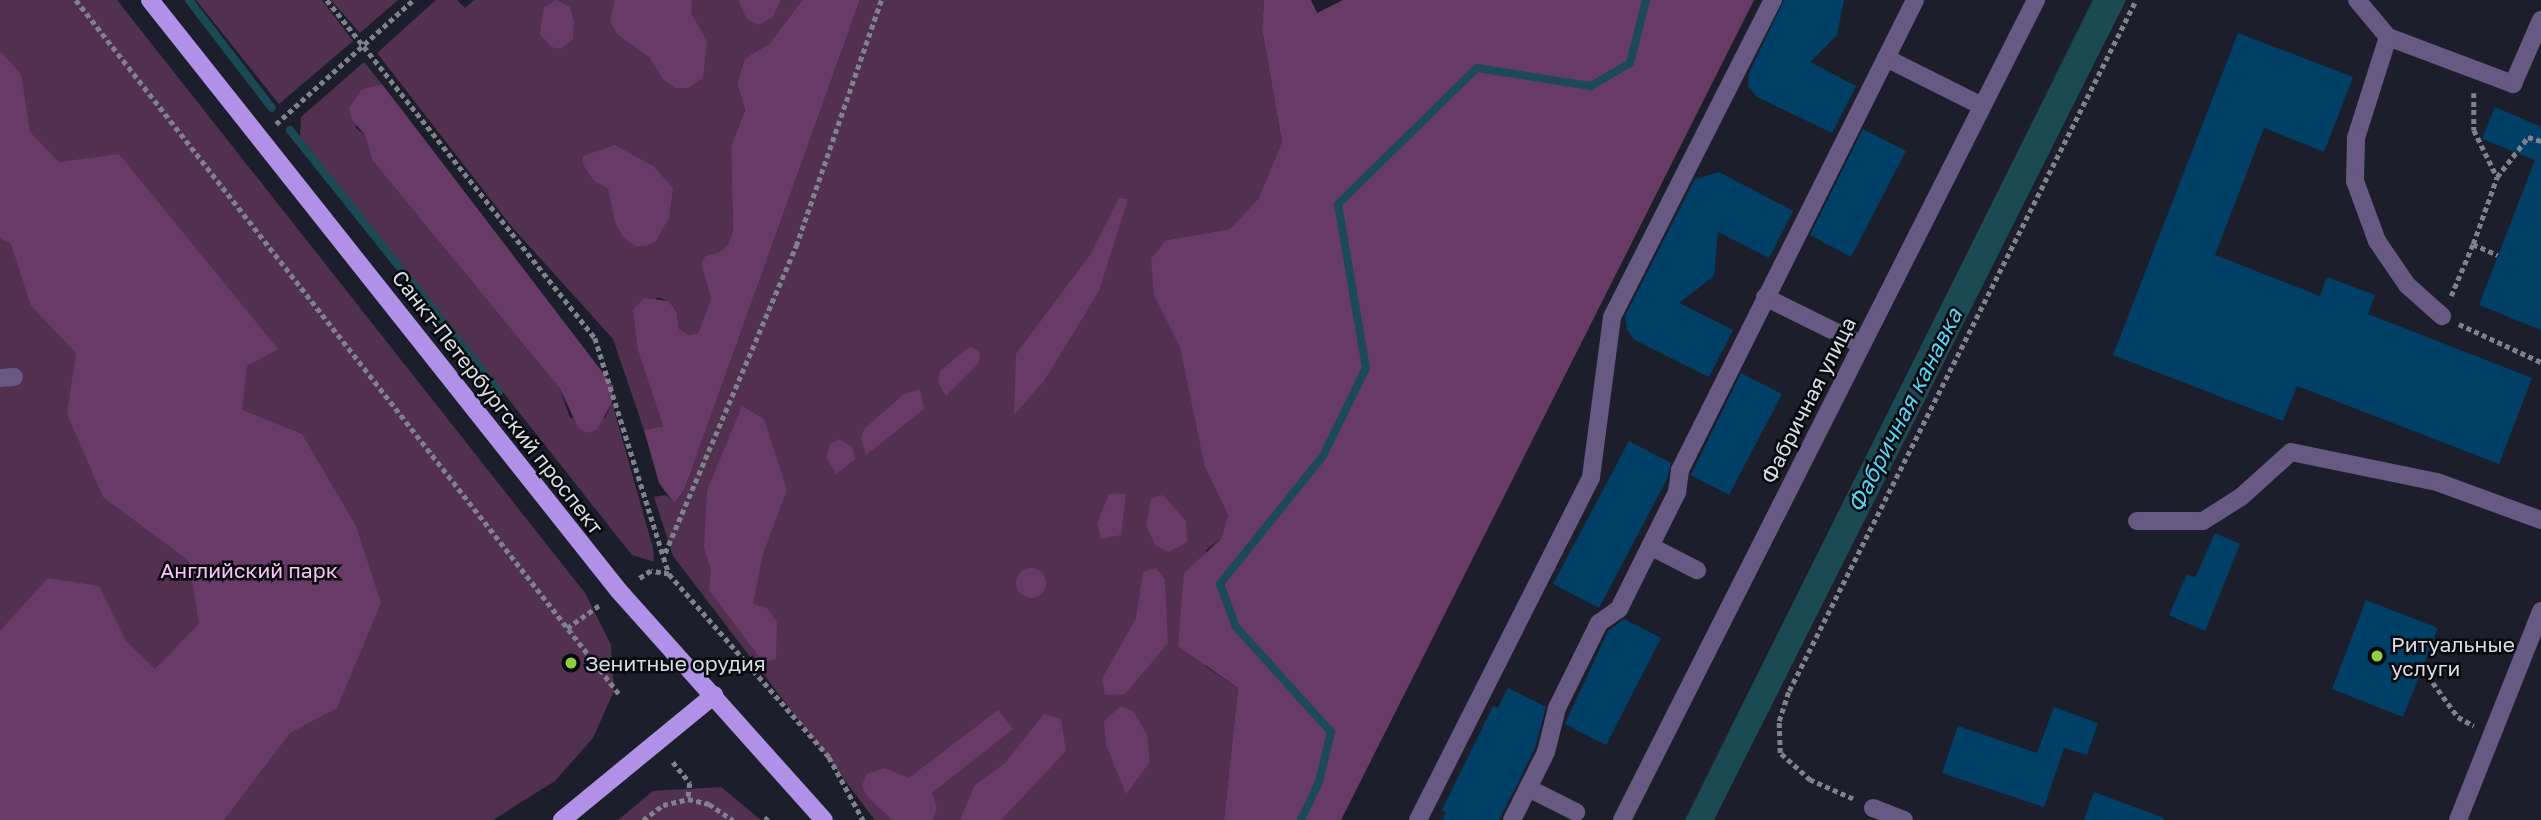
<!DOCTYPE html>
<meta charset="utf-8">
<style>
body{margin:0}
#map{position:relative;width:2541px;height:820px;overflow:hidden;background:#1c1f2b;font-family:"Golos Text",sans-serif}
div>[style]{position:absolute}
.green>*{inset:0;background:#523050}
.forest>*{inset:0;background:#683b66}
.round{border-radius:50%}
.water>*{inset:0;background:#1b4a54}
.stream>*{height:8px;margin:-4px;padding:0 4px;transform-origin:4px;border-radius:4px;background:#1b4a54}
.building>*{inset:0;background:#003f66}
.path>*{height:4.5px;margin-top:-2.25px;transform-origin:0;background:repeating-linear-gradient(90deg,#7f818b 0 5px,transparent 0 8.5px)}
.minor>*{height:18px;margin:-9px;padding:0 9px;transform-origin:9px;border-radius:9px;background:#675982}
.major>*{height:18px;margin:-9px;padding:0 9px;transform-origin:9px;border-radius:9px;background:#b191e7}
.dots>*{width:19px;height:19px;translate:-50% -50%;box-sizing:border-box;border:4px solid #08090e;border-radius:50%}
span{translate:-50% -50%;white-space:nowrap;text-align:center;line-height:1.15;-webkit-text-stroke:5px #08090e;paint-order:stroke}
.street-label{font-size:21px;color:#dadce4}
.park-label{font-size:21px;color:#fbc2f7}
.poi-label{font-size:21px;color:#dadce4}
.left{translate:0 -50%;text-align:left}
.water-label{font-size:23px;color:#54d5f2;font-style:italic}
</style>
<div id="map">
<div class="green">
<div style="clip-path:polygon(0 0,117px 0,585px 593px,611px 645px,614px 691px,593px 738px,555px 781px,493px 820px,0 820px)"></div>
<div style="clip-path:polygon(196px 0,322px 0,353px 41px,279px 104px)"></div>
<div style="clip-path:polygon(331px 0,398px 0,360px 33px)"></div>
<div style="clip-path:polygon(436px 0,457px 0,465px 8px,474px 0,802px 0,769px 44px,745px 58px,737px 83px,745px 110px,731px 146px,733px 230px,730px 242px,720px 252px,705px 256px,701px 264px,711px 298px,698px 333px,689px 335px,679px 329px,677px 313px,669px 301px,657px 297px,638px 351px,663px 426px,644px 430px,613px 339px,512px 227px,377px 53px)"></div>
<div style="clip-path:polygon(860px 0,1264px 0,1262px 29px,1282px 142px,1258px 199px,1230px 229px,1166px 240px,1154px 296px,1180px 346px,1204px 465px,1228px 515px,1221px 539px,1206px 550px,1205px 666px,1238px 688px,1224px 820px,875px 820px,673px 556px,654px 497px,666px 495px,674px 503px,684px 491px)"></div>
<div style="clip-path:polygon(364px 62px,382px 84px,362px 89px,356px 128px,365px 135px,372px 160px,560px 389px,570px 418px,605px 418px,612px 403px,653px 548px,654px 562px,632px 555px,300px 136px,301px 117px)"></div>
<div style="clip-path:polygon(721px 787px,761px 820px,618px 820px,653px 791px)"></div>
</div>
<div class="forest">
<div style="clip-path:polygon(556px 0,570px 7px,574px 22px,573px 39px,561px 49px,551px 47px,540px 34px,544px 7px)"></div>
<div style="clip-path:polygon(615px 0,692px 0,691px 13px,707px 41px,703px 78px,688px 88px,675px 88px,663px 79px,650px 58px,617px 34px,610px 21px)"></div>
<div style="clip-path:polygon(738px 0,781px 0,772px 18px,758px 25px,747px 19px)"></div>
<div style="clip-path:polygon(802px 0,860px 0,684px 491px,674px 503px,659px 483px,644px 430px,663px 426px,638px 351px,633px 310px,644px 298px,669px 301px,677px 313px,679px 329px,689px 335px,698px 333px,711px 298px,701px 264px,705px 256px,720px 252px,729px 243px,733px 230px,731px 146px,745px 110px,737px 83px,745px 58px,769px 44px)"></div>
<div style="clip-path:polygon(1264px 0,1311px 0,1317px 13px,1343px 0,1754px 0,1341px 820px,1224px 820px,1238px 688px,1178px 646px,1184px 573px,1221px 539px,1228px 515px,1204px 465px,1180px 347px,1154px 296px,1151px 259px,1166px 240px,1230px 229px,1258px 199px,1282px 142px,1262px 29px)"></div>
<div style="clip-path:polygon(0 51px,21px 74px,30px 132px,59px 162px,119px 154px,278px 349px,247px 366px,242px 410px,302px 434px,356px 526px,381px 603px,337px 708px,290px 733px,224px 820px,0 820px,0 631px,48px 578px,99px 586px,126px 641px,155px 669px,199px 624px,189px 561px,103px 497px,67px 414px,76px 353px,31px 306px,11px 244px,0 238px)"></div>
<div style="clip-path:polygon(382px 84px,613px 386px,612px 403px,597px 429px,589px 433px,579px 429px,560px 389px,372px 160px,365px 135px,352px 120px,349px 108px,362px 89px)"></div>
<div style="clip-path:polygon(615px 145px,653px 166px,673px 188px,669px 218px,655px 242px,646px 246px,635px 246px,623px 237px,615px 222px,608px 188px,594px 181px,583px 164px,583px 156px)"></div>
<div style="clip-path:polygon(1119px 198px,1128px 199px,1099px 291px,1044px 381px,1014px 415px,1016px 354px,1090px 255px)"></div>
<div style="clip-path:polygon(970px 346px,980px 352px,979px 363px,946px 396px,938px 382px,940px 371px)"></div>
<div style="clip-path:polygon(920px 389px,924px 409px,866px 455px,861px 439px,864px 429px,904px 394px)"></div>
<div style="clip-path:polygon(742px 406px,764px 419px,787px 490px,763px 554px,753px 604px,767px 608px,777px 622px,776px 659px,763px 662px,709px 590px,711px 571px,704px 547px,707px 491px)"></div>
<div style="clip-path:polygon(840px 439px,853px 448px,855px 459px,836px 474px,826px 457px,830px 444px)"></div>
<div style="clip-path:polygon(1109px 494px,1126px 494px,1121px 535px,1101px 539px,1097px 523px)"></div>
<div style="clip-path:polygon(1163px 495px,1186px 521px,1187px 542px,1169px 552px,1156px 546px,1146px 526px,1151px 498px)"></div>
<div class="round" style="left:1016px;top:568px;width:30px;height:30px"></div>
<div style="clip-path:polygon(1156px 568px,1165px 580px,1168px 643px,1125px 694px,1105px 695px,1102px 679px,1136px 618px,1143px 572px)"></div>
<div style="clip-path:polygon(1121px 706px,1134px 712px,1147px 735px,1150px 762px,1126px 794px,1106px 745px,1104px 721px)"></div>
<div style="clip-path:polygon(998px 710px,1013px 729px,932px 793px,937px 808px,933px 820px,892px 820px,866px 795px,862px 785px,867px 774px,885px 768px,909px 778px)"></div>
<div style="clip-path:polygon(1044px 714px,1061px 719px,1066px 751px,1001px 820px,960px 820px,974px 786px,1005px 763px)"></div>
</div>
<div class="water">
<div style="clip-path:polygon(2093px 0,2126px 0,1714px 820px,1685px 820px)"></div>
</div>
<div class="stream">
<div style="left:189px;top:0;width:136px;rotate:52.5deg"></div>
<div style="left:290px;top:130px;width:335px;rotate:51.4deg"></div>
<div style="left:1301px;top:820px;width:42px;rotate:-64.7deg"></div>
<div style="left:1319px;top:782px;width:51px;rotate:-76.5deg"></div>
<div style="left:1331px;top:732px;width:142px;rotate:-132.1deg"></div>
<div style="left:1236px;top:627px;width:46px;rotate:-110.4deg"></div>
<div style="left:1220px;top:584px;width:164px;rotate:-51.2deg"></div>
<div style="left:1323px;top:456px;width:98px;rotate:-64deg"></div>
<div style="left:1366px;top:368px;width:166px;rotate:-99.7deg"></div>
<div style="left:1338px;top:204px;width:194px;rotate:-44.4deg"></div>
<div style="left:1477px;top:68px;width:115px;rotate:9deg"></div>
<div style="left:1591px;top:86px;width:45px;rotate:-30.5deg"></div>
<div style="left:1630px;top:63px;width:65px;rotate:-75.7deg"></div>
</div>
<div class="building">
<div style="clip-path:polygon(1784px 0,1844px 0,1837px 35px,1810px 62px,1856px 86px,1832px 133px,1757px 97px,1748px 86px,1749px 73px)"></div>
<div style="clip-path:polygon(2238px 33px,2353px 77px,2324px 152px,2264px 128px,2215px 255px,2320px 296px,2327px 277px,2375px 295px,2368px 314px,2532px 378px,2499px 464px,2297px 386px,2283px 421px,2113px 355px)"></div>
<div style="clip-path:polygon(2495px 107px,2541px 127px,2541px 330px,2479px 305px,2535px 160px,2482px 139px)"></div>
<div style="clip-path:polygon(1863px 129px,1906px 151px,1851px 257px,1810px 235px)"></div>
<div style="clip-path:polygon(1719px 172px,1793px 211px,1769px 258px,1718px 232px,1714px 276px,1679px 303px,1733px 330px,1709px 377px,1635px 340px,1627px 330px,1625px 316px,1695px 179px)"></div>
<div style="clip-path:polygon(1741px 373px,1782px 394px,1729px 495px,1691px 475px)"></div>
<div style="clip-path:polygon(1629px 441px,1671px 463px,1667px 479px,1599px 608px,1553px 584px)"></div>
<div style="clip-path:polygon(2215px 533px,2240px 544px,2205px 631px,2169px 615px,2187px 574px,2195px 578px)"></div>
<div style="clip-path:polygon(2366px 600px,2438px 628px,2403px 717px,2332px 689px)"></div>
<div style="clip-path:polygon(1624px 619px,1661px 638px,1606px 745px,1565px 724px,1608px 631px)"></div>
<div style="clip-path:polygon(1508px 688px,1546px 707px,1535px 748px,1517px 785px,1499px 820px,1442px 820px,1446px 813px,1442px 810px,1493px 706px,1498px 708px)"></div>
<div style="clip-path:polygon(2054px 707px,2098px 723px,2087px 755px,2064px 748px,2044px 807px,1942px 773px,1958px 726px,2037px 753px)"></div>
<div style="clip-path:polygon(2094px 792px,2164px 818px,2163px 820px,2084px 820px)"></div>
</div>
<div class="path">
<div style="left:76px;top:0;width:883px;rotate:51.95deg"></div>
<div style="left:327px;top:0;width:431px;rotate:51.6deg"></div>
<div style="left:595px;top:338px;width:247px;rotate:72.6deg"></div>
<div style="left:669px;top:574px;width:18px;rotate:-171deg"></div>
<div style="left:651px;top:571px;width:17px;rotate:147deg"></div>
<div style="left:2474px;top:93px;width:37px;rotate:90deg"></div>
<div style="left:2474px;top:130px;width:52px;rotate:63.9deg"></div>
<div style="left:276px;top:124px;width:185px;rotate:-42.1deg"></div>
<div style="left:2473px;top:244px;width:71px;rotate:-70.3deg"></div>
<div style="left:2497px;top:177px;width:51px;rotate:-52.2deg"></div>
<div style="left:2528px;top:137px;width:14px;rotate:17deg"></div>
<div style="left:2451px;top:296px;width:56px;rotate:-67.1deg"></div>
<div style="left:2473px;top:244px;width:27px;rotate:24deg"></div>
<div style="left:2459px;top:324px;width:90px;rotate:24.9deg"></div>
<div style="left:665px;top:553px;width:334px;rotate:-66.9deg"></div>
<div style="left:796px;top:246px;width:260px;rotate:-70.9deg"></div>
<div style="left:669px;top:574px;width:243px;rotate:48.8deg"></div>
<div style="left:829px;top:757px;width:72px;rotate:61.6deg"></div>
<div style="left:567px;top:628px;width:42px;rotate:-35.2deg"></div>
<div style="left:2406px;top:666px;width:24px;rotate:24deg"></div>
<div style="left:2428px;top:676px;width:51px;rotate:53.8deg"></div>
<div style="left:2458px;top:717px;width:18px;rotate:29deg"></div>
<div style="left:673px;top:762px;width:27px;rotate:51deg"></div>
<div style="left:690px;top:783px;width:16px;rotate:97deg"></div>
<div style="left:1853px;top:799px;width:47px;rotate:-156.2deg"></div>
<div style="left:1810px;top:780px;width:40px;rotate:-138deg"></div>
<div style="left:1780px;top:753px;width:32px;rotate:-92deg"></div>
<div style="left:1779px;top:721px;width:32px;rotate:-72deg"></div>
<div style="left:1789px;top:691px;width:773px;rotate:-63.34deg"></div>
<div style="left:643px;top:820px;width:25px;rotate:-37deg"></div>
<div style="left:663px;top:805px;width:26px;rotate:-13deg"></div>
<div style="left:688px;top:799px;width:22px;rotate:13deg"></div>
<div style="left:709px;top:804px;width:29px;rotate:34deg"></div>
<div style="left:765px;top:820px;width:4px;rotate:-45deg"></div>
</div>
<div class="minor">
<div style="left:2357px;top:0;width:48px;rotate:50deg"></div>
<div style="left:2388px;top:37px;width:134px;rotate:20.6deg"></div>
<div style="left:2513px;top:84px;width:70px;rotate:-66.4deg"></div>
<div style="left:2388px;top:37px;width:106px;rotate:107.6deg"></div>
<div style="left:2356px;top:138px;width:43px;rotate:91.3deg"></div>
<div style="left:2355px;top:181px;width:64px;rotate:69.9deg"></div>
<div style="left:2377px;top:241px;width:53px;rotate:55.7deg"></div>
<div style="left:2407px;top:285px;width:47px;rotate:41.5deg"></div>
<div style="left:1886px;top:58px;width:107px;rotate:26.6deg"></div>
<div style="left:1765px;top:297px;width:108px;rotate:26.3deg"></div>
<div style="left:0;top:378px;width:14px;rotate:-4deg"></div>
<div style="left:2137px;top:521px;width:66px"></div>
<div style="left:2203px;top:521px;width:45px;rotate:-32.3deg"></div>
<div style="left:2241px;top:497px;width:67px;rotate:-42deg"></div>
<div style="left:2291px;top:452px;width:149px;rotate:11.6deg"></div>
<div style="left:2437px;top:482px;width:111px;rotate:20.1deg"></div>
<div style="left:1650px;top:546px;width:53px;rotate:27.1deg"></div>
<div style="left:1528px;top:788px;width:54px;rotate:26.6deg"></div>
<div style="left:1873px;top:808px;width:33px;rotate:21deg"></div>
<div style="left:1418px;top:820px;width:384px;rotate:-63.2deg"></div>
<div style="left:1591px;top:477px;width:161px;rotate:-82.5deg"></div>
<div style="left:1612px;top:317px;width:356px;rotate:-63.1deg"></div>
<div style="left:1512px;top:820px;width:76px;rotate:-63.4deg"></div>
<div style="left:1546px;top:752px;width:45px;rotate:-76deg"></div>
<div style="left:1557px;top:708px;width:95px;rotate:-63.7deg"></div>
<div style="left:1599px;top:623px;width:24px;rotate:-35deg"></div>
<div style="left:1619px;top:609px;width:131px;rotate:-63.6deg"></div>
<div style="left:1677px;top:492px;width:22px;rotate:-82deg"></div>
<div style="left:1680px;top:470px;width:525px;rotate:-63.43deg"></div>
<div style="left:1622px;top:820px;width:919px;rotate:-63.21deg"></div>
<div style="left:2458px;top:820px;width:225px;rotate:-68.3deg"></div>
</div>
<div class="major">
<div style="left:150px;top:0;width:754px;rotate:51.57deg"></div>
<div style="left:619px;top:591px;width:307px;rotate:48.2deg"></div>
<div style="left:562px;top:820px;width:197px;rotate:-39.4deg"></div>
</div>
<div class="dots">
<div style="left:2377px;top:656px;background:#90cd41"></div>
<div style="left:571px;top:663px;background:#90cd41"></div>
</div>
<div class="street-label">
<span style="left:1808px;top:400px;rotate:-63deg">Фабричная улица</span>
<span style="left:498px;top:402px;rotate:52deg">Санкт-Петербургский проспект</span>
</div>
<div class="park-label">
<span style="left:249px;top:570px">Английский парк</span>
</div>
<div class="poi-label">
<span class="left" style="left:2391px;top:656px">Ритуальные<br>услуги</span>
<span class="left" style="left:585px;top:663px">Зенитные орудия</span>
</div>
<div class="water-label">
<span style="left:1904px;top:410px;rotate:-63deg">Фабричная канавка</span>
</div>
</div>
